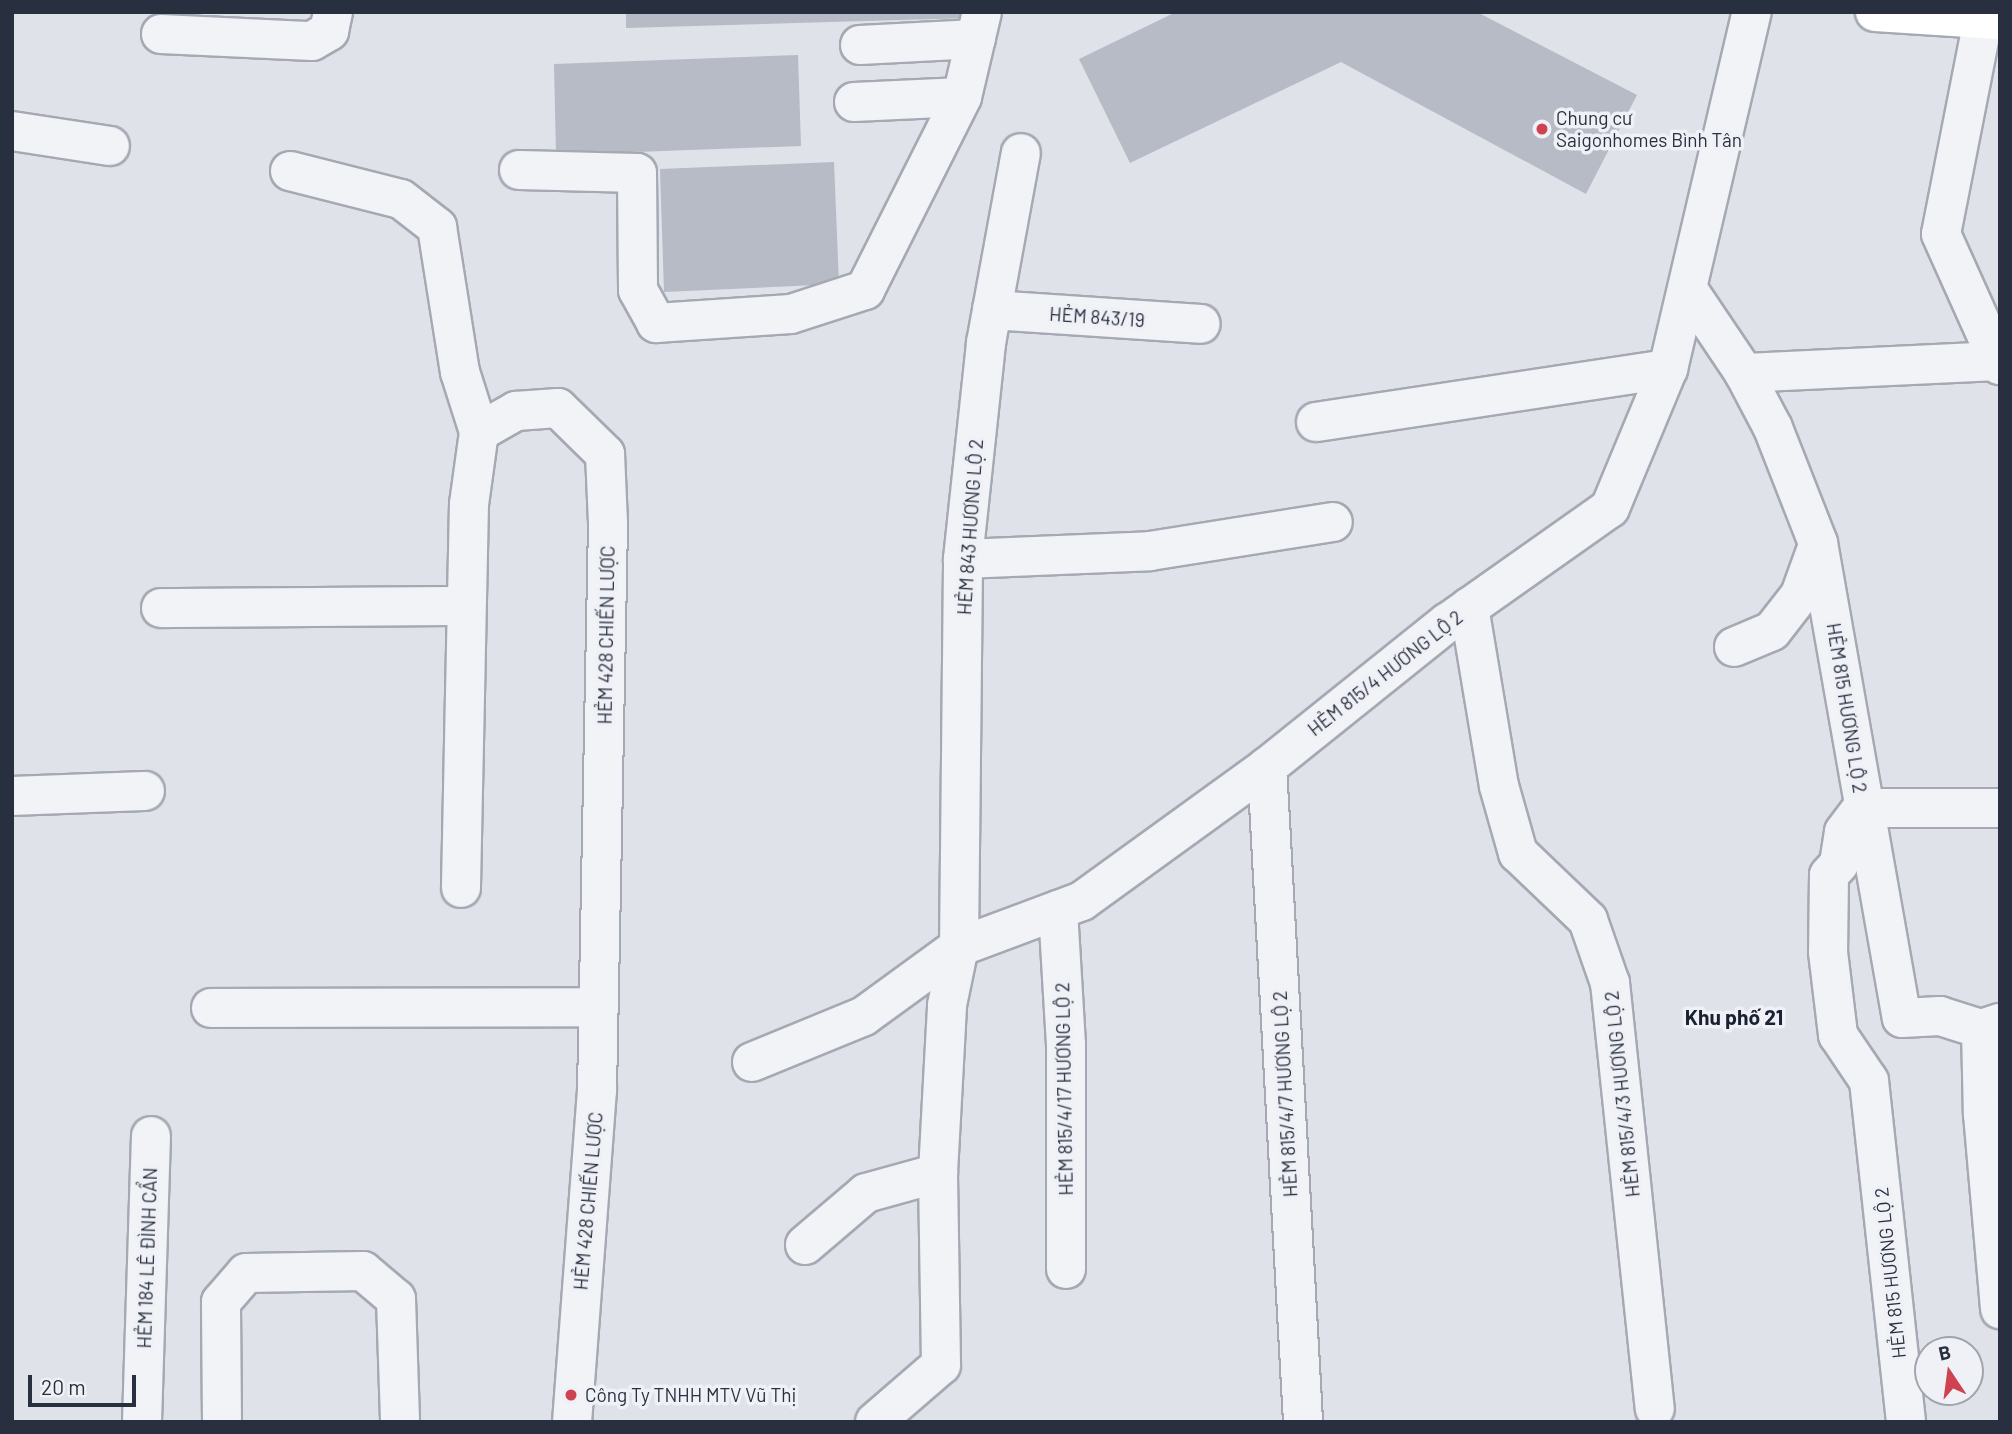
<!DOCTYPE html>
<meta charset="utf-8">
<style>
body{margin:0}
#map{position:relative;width:2012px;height:1434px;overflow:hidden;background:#dfe2e9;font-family:Barlow,sans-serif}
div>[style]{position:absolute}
.building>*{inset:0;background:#b6bbc5}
.roads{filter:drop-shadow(2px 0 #a4a9b3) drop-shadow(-2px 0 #a4a9b3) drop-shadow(0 2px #a4a9b3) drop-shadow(0 -2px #a4a9b3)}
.minor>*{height:38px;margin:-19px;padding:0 19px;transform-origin:19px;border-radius:19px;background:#f2f3f7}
.major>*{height:38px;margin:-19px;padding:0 19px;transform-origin:19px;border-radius:19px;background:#fff}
.dots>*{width:19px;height:19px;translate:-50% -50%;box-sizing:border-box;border:4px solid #eff1f6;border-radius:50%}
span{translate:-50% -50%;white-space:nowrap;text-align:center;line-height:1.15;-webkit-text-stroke:7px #eff1f6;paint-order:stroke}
.poi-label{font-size:19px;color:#283040}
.left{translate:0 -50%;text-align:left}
.street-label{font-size:19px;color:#283040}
.neighbourhood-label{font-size:21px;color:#1a2131;font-weight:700}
.frame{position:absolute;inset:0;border:14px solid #283040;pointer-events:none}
.north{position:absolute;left:1914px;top:1336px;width:70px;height:70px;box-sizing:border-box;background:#eff1f6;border:2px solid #9fa4ad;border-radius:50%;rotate:347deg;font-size:19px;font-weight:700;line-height:28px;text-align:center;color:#283040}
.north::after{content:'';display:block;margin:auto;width:24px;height:32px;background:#cf4351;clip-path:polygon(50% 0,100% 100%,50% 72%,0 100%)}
.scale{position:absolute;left:28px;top:1375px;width:108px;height:32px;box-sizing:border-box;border:4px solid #283040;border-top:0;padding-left:9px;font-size:21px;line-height:24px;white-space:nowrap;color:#283040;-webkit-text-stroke:5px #eff1f6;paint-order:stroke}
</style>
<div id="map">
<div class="building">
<div style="clip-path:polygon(626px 12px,970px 12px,970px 18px,626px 28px)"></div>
<div style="clip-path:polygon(1176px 12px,1477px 12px,1637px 95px,1586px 194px,1341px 62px,1130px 163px,1079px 59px)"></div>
<div style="clip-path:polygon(798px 55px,801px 146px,556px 155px,554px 64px)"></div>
<div style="clip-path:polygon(834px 162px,839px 284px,664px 292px,660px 169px)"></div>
</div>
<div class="roads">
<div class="minor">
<div style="left:1983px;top:20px;width:218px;rotate:101.1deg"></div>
<div style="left:1941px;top:234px;width:144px;rotate:65.8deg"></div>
<div style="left:161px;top:34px;width:151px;rotate:2.7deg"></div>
<div style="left:312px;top:41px;width:20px;rotate:-30deg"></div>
<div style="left:329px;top:31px;width:19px;rotate:-78deg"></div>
<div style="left:860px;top:45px;width:116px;rotate:-3deg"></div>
<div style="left:854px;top:102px;width:108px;rotate:-2.7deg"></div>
<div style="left:12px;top:131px;width:99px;rotate:8.7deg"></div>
<div style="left:519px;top:170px;width:118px;rotate:1.5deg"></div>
<div style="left:637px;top:173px;width:117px;rotate:89.5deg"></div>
<div style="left:638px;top:290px;width:38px;rotate:61deg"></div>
<div style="left:656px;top:323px;width:135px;rotate:-3.8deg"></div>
<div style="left:791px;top:314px;width:78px;rotate:-18deg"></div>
<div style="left:865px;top:290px;width:216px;rotate:-63.3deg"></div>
<div style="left:962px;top:97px;width:87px;rotate:-76.8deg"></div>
<div style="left:290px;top:171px;width:114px;rotate:14.2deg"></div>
<div style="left:401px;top:199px;width:46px;rotate:37.9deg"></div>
<div style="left:437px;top:227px;width:147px;rotate:81deg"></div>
<div style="left:460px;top:372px;width:63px;rotate:72.4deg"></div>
<div style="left:479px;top:432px;width:73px;rotate:97.9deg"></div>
<div style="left:469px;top:504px;width:384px;rotate:91.2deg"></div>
<div style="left:1689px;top:291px;width:99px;rotate:56.1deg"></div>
<div style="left:1744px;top:373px;width:62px;rotate:62.2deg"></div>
<div style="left:1773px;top:428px;width:123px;rotate:68.6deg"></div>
<div style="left:1818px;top:543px;width:482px;rotate:80deg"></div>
<div style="left:1902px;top:1018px;width:38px;rotate:-3deg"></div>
<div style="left:1940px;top:1016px;width:43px;rotate:17.6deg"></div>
<div style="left:1981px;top:1029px;width:20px;rotate:-18deg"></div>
<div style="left:992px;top:310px;width:209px;rotate:3.8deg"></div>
<div style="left:1744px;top:373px;width:256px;rotate:-2.7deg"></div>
<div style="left:1316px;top:422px;width:356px;rotate:-8.6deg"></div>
<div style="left:479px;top:432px;width:43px;rotate:-29.6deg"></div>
<div style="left:516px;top:411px;width:42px;rotate:-4.1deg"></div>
<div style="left:558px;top:408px;width:66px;rotate:44.4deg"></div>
<div style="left:605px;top:454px;width:70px;rotate:87.5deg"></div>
<div style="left:608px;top:524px;width:566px;rotate:91.11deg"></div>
<div style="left:597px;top:1090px;width:333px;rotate:94.3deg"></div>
<div style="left:963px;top:559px;width:187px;rotate:-2.4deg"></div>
<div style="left:1150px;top:551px;width:185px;rotate:-9deg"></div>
<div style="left:1469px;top:607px;width:181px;rotate:80.5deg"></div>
<div style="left:1499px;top:786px;width:70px;rotate:74.2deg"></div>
<div style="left:1518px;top:853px;width:97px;rotate:43.7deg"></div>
<div style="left:1588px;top:920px;width:67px;rotate:70.8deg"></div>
<div style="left:1610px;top:983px;width:428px;rotate:84deg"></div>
<div style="left:161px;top:608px;width:305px;rotate:-0.4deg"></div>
<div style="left:1734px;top:647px;width:41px;rotate:-22.8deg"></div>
<div style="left:1772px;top:631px;width:46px;rotate:-52.1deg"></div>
<div style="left:1800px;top:595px;width:53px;rotate:-70.2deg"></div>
<div style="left:1267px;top:767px;width:656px;rotate:86.85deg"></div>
<div style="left:12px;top:796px;width:133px;rotate:-2.2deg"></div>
<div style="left:1862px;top:808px;width:30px;rotate:127deg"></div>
<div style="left:1844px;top:832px;width:32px;rotate:99deg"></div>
<div style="left:1839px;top:864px;width:15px;rotate:132deg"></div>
<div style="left:1829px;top:875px;width:77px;rotate:90.7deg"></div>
<div style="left:1828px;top:952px;width:84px;rotate:83.1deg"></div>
<div style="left:1838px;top:1035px;width:55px;rotate:56deg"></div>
<div style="left:1869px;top:1081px;width:343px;rotate:83.8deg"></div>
<div style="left:1862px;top:808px;width:138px"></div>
<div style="left:1058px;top:910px;width:135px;rotate:86.6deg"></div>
<div style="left:1066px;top:1045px;width:224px;rotate:90deg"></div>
<div style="left:211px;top:1008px;width:388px;rotate:-0.1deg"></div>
<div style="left:1981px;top:1029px;width:85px;rotate:88.7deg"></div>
<div style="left:1983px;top:1114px;width:196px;rotate:85deg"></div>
<div style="left:752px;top:1062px;width:121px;rotate:-22.3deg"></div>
<div style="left:864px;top:1016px;width:117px;rotate:-36deg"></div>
<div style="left:959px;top:947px;width:131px;rotate:-20.5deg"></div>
<div style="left:1082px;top:901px;width:228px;rotate:-35.9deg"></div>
<div style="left:1267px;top:767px;width:231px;rotate:-38.7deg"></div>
<div style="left:1447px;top:623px;width:199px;rotate:-35.2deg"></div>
<div style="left:1610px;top:508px;width:151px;rotate:-67.4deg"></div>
<div style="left:1668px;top:369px;width:367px;rotate:-76.8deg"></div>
<div style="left:805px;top:1245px;width:80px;rotate:-40.4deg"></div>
<div style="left:866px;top:1193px;width:75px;rotate:-15.5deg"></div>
<div style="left:938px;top:1173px;width:168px;rotate:-86.9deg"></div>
<div style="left:947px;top:1005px;width:59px;rotate:-78.3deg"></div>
<div style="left:959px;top:947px;width:388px;rotate:-89.4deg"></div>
<div style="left:963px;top:559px;width:217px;rotate:-83.9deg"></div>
<div style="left:986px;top:343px;width:193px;rotate:-79.6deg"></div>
<div style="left:142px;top:1422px;width:286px;rotate:-88.2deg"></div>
<div style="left:222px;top:1422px;width:120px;rotate:-90.5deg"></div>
<div style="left:221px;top:1302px;width:38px;rotate:-49deg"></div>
<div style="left:246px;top:1273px;width:117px;rotate:-1deg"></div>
<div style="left:363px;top:1271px;width:43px;rotate:40.3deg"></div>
<div style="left:396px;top:1299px;width:123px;rotate:88.1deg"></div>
<div style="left:875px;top:1422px;width:87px;rotate:-40.8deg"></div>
<div style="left:941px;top:1365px;width:192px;rotate:-90.9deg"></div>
</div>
<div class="major">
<div style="left:1875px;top:12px;width:125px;rotate:3.7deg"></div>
</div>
</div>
<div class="dots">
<div style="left:1542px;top:129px;background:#cf4351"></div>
<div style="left:571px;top:1395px;background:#cf4351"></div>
</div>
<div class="poi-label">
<span class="left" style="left:1556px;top:129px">Chung cư<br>Saigonhomes Bình Tân</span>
<span class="left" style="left:585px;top:1395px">Công Ty TNHH MTV Vũ Thị</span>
</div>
<div class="street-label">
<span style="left:1097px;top:317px;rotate:4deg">HẺM 843/19</span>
<span style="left:970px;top:527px;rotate:-86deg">HẺM 843 HƯƠNG LỘ 2</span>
<span style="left:606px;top:635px;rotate:-89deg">HẺM 428 CHIẾN LƯỢC</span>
<span style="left:1385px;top:673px;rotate:-38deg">HẺM 815/4 HƯƠNG LỘ 2</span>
<span style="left:1847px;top:708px;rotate:81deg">HẺM 815 HƯƠNG LỘ 2</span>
<span style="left:1064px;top:1089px;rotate:-91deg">HẺM 815/4/17 HƯƠNG LỘ 2</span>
<span style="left:1285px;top:1094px;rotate:-93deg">HẺM 815/4/7 HƯƠNG LỘ 2</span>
<span style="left:1622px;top:1094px;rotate:-96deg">HẺM 815/4/3 HƯƠNG LỘ 2</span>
<span style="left:588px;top:1201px;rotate:-85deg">HẺM 428 CHIẾN LƯỢC</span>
<span style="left:147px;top:1258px;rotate:-88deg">HẺM 184 LÊ ĐÌNH CẨN</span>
<span style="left:1890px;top:1273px;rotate:-96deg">HẺM 815 HƯƠNG LỘ 2</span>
</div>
<div class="neighbourhood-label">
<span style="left:1734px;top:1017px">Khu phố 21</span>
</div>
<div class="frame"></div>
<div class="north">B</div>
<div class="scale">20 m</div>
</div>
